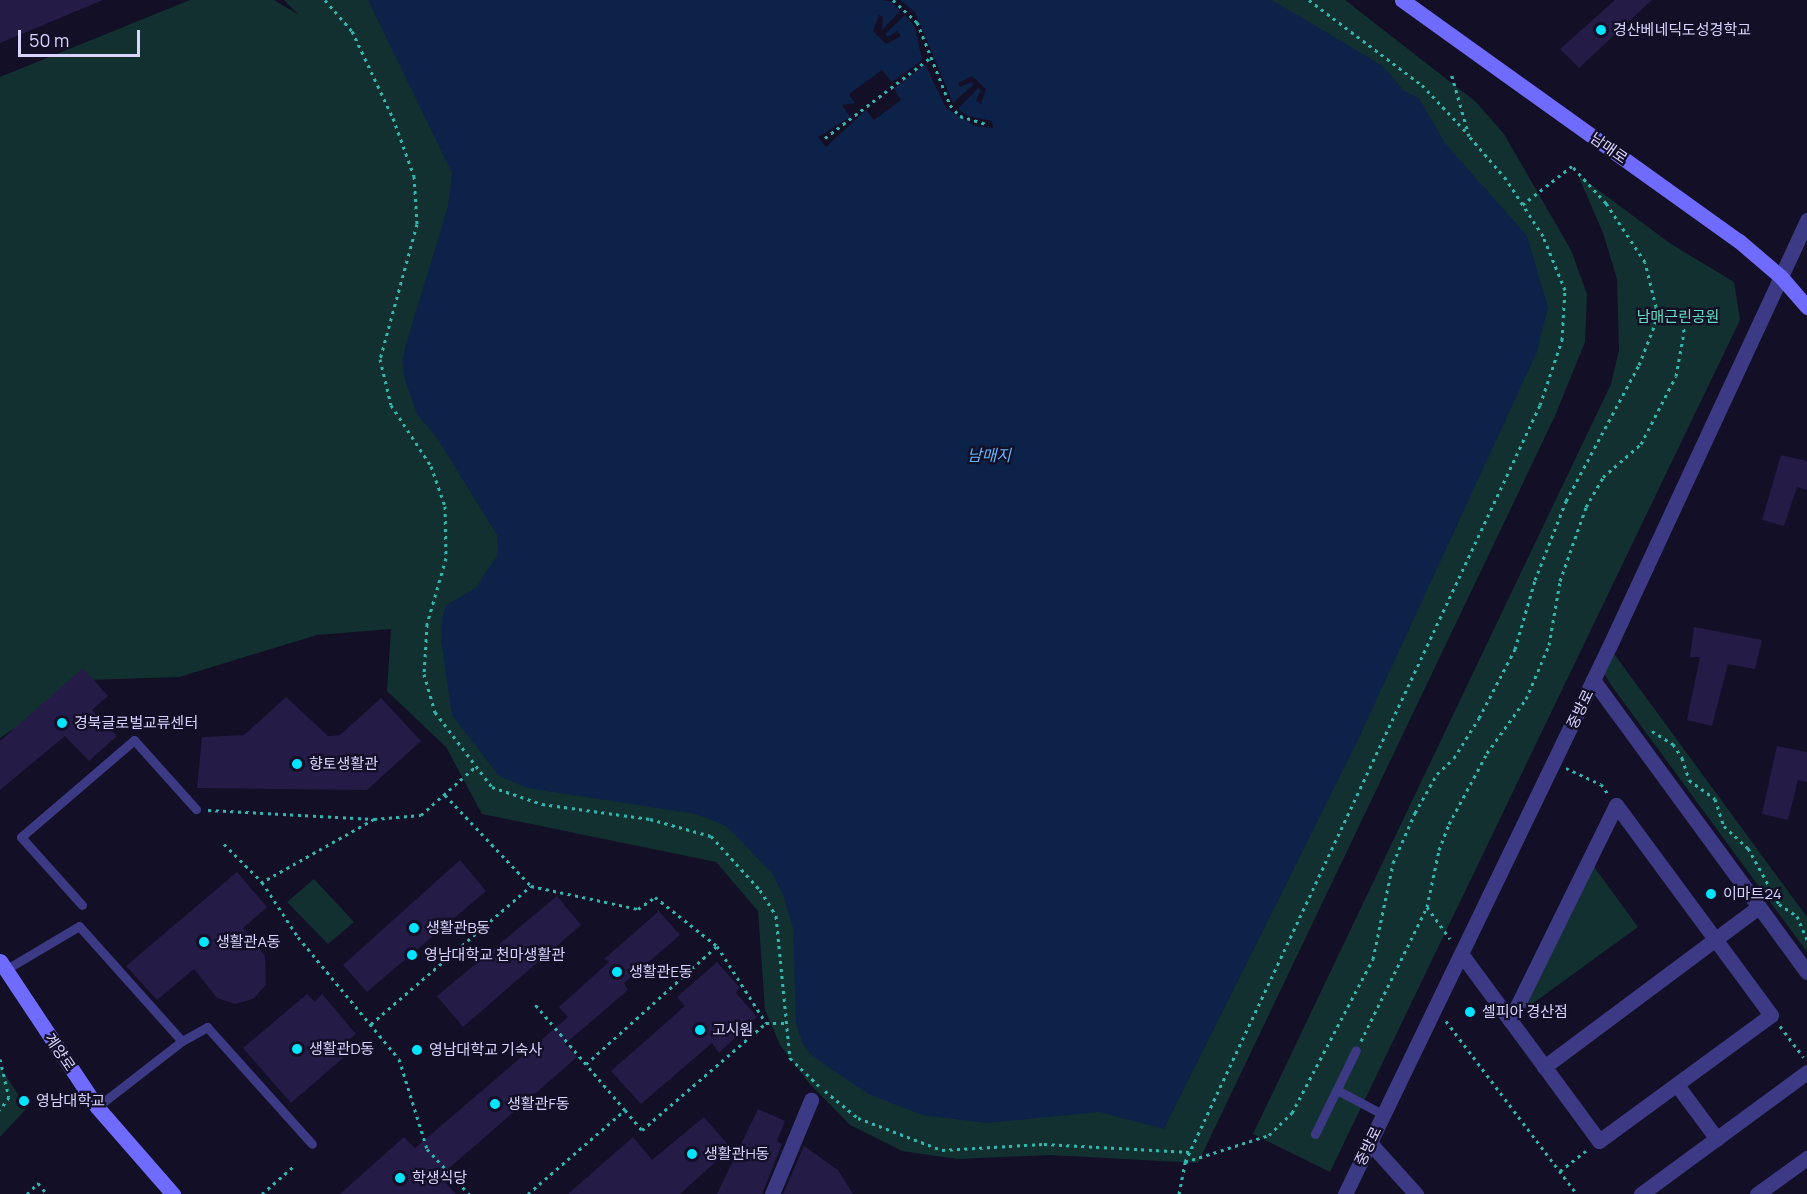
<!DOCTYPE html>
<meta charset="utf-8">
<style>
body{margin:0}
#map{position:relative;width:1807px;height:1194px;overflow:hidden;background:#130f26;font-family:Manrope,"Noto Sans KR",sans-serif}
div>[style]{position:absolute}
.green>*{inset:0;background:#12302f}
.water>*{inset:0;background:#0c2248}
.pier>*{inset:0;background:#130f26}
.building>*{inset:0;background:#241b47}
.path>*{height:3px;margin-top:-1.5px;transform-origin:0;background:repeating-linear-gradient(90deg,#2fb8b0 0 3px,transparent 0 7.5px)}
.lane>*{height:9px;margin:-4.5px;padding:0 4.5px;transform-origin:4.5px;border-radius:4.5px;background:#3d3a85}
.street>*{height:15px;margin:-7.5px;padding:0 7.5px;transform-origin:7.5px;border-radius:7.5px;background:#3d3a85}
.secondary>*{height:15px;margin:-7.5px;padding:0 7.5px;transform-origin:7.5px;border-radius:7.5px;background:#6f6bff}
.dots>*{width:16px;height:16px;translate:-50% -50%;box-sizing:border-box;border:3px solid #130f26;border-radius:50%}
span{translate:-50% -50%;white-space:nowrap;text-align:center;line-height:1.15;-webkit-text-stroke:4.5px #130f26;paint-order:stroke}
.poi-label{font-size:15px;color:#d9d4ff}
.left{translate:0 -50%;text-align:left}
.street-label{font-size:15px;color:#d9d4ff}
.park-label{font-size:15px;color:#5fe0c0}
.water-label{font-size:16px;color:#62b6ff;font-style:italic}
.scale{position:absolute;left:18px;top:30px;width:122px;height:27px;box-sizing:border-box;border:3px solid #d9d4ff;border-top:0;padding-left:8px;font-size:18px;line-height:21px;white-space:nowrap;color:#d9d4ff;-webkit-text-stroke:4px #130f26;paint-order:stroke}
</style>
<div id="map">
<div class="green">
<div style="clip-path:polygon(190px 0,274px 0,299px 15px,284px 0,1345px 0,1476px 102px,1504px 134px,1571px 250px,1587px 294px,1585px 342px,1555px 416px,1198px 1163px,1049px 1155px,957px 1159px,902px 1151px,850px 1125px,808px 1082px,780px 1045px,765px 1010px,758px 911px,716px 862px,482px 814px,446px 747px,387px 691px,391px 629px,317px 635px,179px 677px,86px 680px,0 738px,0 77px)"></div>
<div style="clip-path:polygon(1578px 175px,1671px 244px,1734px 282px,1740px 320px,1330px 1172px,1253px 1134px,1611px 384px,1619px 350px,1617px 279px,1603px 233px)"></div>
<div style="clip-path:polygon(1609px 647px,1807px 917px,1807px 952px,1611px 685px,1600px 667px)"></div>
<div style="clip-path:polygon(1589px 860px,1638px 927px,1510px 1020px)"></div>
<div style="clip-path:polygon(314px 879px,354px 922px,328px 944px,287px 902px)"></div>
<div style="clip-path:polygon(0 1067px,27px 1108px,0 1137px)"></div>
</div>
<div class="water">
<div style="clip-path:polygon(368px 0,1272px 0,1383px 66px,1404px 91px,1419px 98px,1445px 143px,1527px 236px,1548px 307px,1537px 352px,1357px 742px,1164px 1129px,1099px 1112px,987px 1123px,922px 1115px,868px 1094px,812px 1056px,802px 1042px,796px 1023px,793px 928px,783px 895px,772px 873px,726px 826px,696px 814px,527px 788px,499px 776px,452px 715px,441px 641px,442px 618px,446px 605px,476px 588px,486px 572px,498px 555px,497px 535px,437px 438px,417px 414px,405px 380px,402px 362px,406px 344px,448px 206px,452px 173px)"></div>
</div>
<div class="pier">
<div style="clip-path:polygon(882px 0,900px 0,915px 12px,953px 103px,973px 85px,972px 82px,960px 87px,958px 83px,972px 76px,986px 89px,981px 104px,976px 101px,981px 90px,978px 88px,958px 109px,968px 116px,992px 121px,993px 128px,975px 126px,946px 108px,925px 64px,894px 89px,901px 100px,874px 120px,866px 110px,826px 147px,818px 137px,850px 117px,842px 105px,855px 103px,849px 94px,882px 70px,892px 82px,922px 60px,915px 27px,905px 15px,885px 34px,888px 37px,897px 31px,901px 36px,886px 44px,873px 31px,879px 15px,883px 17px,882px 30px,900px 11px,892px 2px)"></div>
</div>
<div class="building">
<div style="clip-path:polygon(0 0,103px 0,0 43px)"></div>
<div style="clip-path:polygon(1615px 0,1652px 0,1579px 68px,1560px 49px)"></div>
<div style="clip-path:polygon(1781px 455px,1807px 461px,1807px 490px,1797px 487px,1784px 526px,1762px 520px)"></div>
<div style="clip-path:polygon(1694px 627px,1762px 640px,1755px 669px,1728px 664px,1712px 726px,1687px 720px,1700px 657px,1690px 657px)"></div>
<div style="clip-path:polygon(83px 668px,108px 696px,92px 710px,117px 736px,89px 761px,65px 736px,0 790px,0 741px)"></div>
<div style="clip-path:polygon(286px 697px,328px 736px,340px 735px,381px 698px,421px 741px,367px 790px,197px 788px,202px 737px,244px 735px)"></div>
<div style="clip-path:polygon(1777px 746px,1807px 752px,1807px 782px,1798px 780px,1788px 820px,1762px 814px)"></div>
<div style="clip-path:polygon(460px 860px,486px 891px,367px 992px,343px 965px)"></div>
<div style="clip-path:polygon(237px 872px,267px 907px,243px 928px,265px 956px,266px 985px,253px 999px,235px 1004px,217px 998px,194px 969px,157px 1000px,126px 966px)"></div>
<div style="clip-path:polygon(557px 896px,581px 925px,463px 1027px,437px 996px)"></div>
<div style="clip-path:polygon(659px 911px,680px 935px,624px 983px,628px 990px,565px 1044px,577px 1057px,440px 1176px,456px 1194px,340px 1194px,404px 1137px,415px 1148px,568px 1017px,559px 1007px,609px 962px,604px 959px)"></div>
<div style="clip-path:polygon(717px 962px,739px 987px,736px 993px,757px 1017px,719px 1053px,712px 1043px,641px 1104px,611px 1071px,685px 1006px,677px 997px)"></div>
<div style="clip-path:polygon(307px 994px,315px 1002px,322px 994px,356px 1034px,345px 1043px,351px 1051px,291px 1103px,243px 1048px)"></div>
<div style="clip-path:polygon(758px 1109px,785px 1121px,777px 1141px,782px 1144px,762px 1194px,717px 1194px)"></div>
<div style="clip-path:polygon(704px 1117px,731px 1148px,680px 1194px,568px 1194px,633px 1137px,652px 1160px)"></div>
<div style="clip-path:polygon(804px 1146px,838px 1170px,853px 1194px,783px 1194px)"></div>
</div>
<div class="path">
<div style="left:325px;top:0;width:41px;rotate:48.9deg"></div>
<div style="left:352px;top:31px;width:96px;rotate:64.8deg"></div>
<div style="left:393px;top:118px;width:62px;rotate:70.1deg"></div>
<div style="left:414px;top:176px;width:48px;rotate:86.4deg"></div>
<div style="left:417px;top:224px;width:140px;rotate:105.3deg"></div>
<div style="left:380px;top:359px;width:47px;rotate:76.6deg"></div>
<div style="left:391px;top:405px;width:73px;rotate:56.7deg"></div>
<div style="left:431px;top:466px;width:42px;rotate:70.7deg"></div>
<div style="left:445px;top:506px;width:52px;rotate:88.9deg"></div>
<div style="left:446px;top:558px;width:69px;rotate:106.1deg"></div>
<div style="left:427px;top:624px;width:50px;rotate:93.4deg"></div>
<div style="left:424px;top:674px;width:40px;rotate:74deg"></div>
<div style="left:435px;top:712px;width:94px;rotate:52.8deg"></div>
<div style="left:492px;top:787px;width:53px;rotate:18.8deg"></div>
<div style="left:542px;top:804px;width:109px;rotate:7.9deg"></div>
<div style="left:650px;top:819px;width:63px;rotate:15.6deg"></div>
<div style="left:711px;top:836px;width:73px;rotate:47.8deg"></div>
<div style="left:760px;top:890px;width:31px;rotate:58deg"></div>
<div style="left:776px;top:916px;width:143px;rotate:84.4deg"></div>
<div style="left:790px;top:1058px;width:40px;rotate:44deg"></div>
<div style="left:893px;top:0;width:33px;rotate:43deg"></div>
<div style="left:917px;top:22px;width:89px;rotate:68.3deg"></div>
<div style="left:950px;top:105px;width:15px;rotate:48deg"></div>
<div style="left:960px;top:116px;width:30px;rotate:17deg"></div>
<div style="left:1309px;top:0;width:141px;rotate:37deg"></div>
<div style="left:1422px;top:85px;width:67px;rotate:46.8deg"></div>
<div style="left:825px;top:138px;width:132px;rotate:-37.3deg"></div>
<div style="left:1656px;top:312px;width:42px;rotate:-4.1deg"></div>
<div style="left:1652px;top:731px;width:25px;rotate:32deg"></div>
<div style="left:1673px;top:744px;width:17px;rotate:57deg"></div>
<div style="left:1682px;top:758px;width:23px;rotate:72deg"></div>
<div style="left:1689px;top:780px;width:32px;rotate:36deg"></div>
<div style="left:1715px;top:799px;width:28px;rotate:72deg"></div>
<div style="left:1724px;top:826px;width:33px;rotate:43deg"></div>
<div style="left:1748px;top:848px;width:64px;rotate:61deg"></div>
<div style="left:1779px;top:904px;width:22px;rotate:34deg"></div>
<div style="left:1797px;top:916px;width:26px;rotate:67deg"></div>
<div style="left:1566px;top:768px;width:38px;rotate:25deg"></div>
<div style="left:1601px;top:784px;width:12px;rotate:55deg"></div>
<div style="left:445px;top:795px;width:125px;rotate:46.6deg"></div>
<div style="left:531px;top:886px;width:109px;rotate:12.1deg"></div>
<div style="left:638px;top:909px;width:21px;rotate:-35deg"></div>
<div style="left:655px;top:897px;width:79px;rotate:38.3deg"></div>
<div style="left:717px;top:946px;width:91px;rotate:57.5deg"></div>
<div style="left:208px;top:810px;width:166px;rotate:3.1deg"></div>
<div style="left:374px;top:819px;width:129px;rotate:150.6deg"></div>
<div style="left:374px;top:819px;width:47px;rotate:-4.9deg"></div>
<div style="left:421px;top:815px;width:74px;rotate:-41.7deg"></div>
<div style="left:224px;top:844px;width:54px;rotate:45deg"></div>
<div style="left:262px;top:882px;width:66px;rotate:56.8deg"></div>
<div style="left:298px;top:937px;width:158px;rotate:50.4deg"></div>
<div style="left:399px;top:1059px;width:94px;rotate:72.7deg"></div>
<div style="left:427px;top:1149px;width:62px;rotate:47deg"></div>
<div style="left:1427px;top:907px;width:39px;rotate:54deg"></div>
<div style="left:1446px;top:1021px;width:217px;rotate:52.9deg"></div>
<div style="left:371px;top:1024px;width:211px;rotate:-40.8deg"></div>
<div style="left:1780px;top:1026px;width:39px;rotate:53deg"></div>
<div style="left:1361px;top:1041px;width:149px;rotate:-63.8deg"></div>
<div style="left:1427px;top:907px;width:58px;rotate:-78.1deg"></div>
<div style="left:1439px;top:850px;width:28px;rotate:-69deg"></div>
<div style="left:1449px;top:824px;width:81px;rotate:-61.8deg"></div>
<div style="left:1487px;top:753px;width:67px;rotate:-54.2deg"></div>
<div style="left:1526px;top:699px;width:59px;rotate:-66.9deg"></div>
<div style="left:1549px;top:645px;width:65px;rotate:-80.2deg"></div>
<div style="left:1560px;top:581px;width:78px;rotate:-70.6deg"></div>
<div style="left:1586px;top:507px;width:34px;rotate:-60deg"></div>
<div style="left:1603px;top:477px;width:50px;rotate:-41deg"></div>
<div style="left:1641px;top:444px;width:76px;rotate:-62.8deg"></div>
<div style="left:1676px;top:376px;width:45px;rotate:-79.7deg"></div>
<div style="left:1684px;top:332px;width:21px;rotate:-98deg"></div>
<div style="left:0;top:1059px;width:39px;rotate:77deg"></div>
<div style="left:9px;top:1097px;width:16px;rotate:125deg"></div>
<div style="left:586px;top:1064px;width:176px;rotate:-42deg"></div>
<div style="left:825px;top:1091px;width:43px;rotate:39.3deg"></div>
<div style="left:858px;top:1118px;width:90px;rotate:20.9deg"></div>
<div style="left:942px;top:1150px;width:102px;rotate:-3.4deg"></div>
<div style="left:1044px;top:1144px;width:146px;rotate:3.1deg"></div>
<div style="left:625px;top:1110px;width:26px;rotate:50deg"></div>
<div style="left:642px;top:1130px;width:164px;rotate:-40.8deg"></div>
<div style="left:766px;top:1023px;width:21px"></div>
<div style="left:1185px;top:1162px;width:88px;rotate:-17.8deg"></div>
<div style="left:1269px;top:1135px;width:32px;rotate:-44deg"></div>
<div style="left:1292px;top:1113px;width:174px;rotate:-62.3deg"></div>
<div style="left:1373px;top:959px;width:98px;rotate:-78.2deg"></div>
<div style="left:1393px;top:863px;width:55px;rotate:-66.3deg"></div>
<div style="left:1415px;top:813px;width:45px;rotate:-60.6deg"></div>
<div style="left:1437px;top:774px;width:23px;rotate:-43deg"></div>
<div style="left:1454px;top:758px;width:47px;rotate:-58deg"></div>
<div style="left:1479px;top:718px;width:78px;rotate:-62.4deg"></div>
<div style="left:1515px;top:649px;width:72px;rotate:-73.8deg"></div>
<div style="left:1535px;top:580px;width:85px;rotate:-68.6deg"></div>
<div style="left:1566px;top:501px;width:154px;rotate:-61.8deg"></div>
<div style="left:1639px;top:365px;width:44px;rotate:-68.7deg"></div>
<div style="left:1655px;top:324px;width:17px;rotate:-87deg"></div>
<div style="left:1656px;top:307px;width:46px;rotate:-103.7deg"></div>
<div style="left:1645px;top:262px;width:71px;rotate:-123.5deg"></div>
<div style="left:1606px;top:203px;width:50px;rotate:-132.6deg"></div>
<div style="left:1572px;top:166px;width:63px;rotate:142deg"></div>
<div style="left:1560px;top:1171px;width:36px;rotate:-38deg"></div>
<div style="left:27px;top:1194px;width:16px;rotate:-45deg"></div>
<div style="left:38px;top:1183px;width:14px;rotate:51deg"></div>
<div style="left:262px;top:1194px;width:43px;rotate:-41.2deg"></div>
<div style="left:528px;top:1194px;width:128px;rotate:-40.9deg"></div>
<div style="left:625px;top:1110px;width:142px;rotate:-130.4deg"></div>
<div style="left:1179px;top:1194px;width:33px;rotate:-79deg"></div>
<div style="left:1185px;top:1162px;width:836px;rotate:-64.88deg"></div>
<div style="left:1540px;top:405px;width:69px;rotate:-71.3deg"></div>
<div style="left:1562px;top:340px;width:50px;rotate:-86.6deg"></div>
<div style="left:1565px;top:290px;width:58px;rotate:-112.2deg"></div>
<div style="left:1543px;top:236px;width:68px;rotate:-123deg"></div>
<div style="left:1506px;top:179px;width:57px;rotate:-130.7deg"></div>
<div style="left:1469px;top:136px;width:66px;rotate:-105.9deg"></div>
</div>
<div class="lane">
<div style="left:82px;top:905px;width:91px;rotate:-131.9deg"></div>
<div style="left:21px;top:837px;width:149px;rotate:-40.6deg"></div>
<div style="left:134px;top:740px;width:93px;rotate:48.1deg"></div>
<div style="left:5px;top:970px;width:86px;rotate:-30.7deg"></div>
<div style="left:79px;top:926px;width:154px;rotate:48.2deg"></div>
<div style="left:1337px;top:1090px;width:53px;rotate:28deg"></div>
<div style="left:97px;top:1107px;width:108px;rotate:-37.8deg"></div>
<div style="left:182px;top:1041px;width:29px;rotate:-29deg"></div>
<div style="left:207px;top:1027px;width:157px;rotate:48.1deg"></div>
<div style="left:1315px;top:1134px;width:93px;rotate:-64deg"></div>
</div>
<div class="street">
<div style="left:1593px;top:680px;width:362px;rotate:53.8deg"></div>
<div style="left:1462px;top:955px;width:231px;rotate:53.6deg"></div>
<div style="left:1599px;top:1141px;width:213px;rotate:-36.2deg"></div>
<div style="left:1771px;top:1015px;width:261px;rotate:-126.4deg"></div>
<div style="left:1616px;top:805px;width:240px;rotate:116.2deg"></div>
<div style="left:1544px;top:1067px;width:268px;rotate:-36.7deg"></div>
<div style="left:1677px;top:1085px;width:67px;rotate:53.5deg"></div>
<div style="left:1370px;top:1143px;width:69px;rotate:48deg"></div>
<div style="left:772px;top:1194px;width:102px;rotate:-67.5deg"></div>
<div style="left:1345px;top:1194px;width:607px;rotate:-64.24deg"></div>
<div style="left:1609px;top:647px;width:471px;rotate:-65.1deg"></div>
<div style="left:1641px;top:1194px;width:206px;rotate:-36.3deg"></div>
<div style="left:1757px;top:1194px;width:62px;rotate:-35.8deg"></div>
</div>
<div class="secondary">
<div style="left:1402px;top:0;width:414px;rotate:35.6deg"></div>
<div style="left:1739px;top:241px;width:55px;rotate:40.6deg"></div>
<div style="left:1781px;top:277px;width:40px;rotate:49deg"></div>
<div style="left:0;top:961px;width:175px;rotate:56.4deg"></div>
<div style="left:97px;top:1107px;width:116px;rotate:48.9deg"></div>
</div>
<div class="dots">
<div style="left:1601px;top:30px;background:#00e5ff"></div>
<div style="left:62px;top:723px;background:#00e5ff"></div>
<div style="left:297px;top:764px;background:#00e5ff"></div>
<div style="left:1711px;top:894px;background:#00e5ff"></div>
<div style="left:414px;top:928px;background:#00e5ff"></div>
<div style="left:204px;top:942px;background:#00e5ff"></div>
<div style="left:412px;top:955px;background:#00e5ff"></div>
<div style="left:617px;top:972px;background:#00e5ff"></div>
<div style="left:1470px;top:1012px;background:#00e5ff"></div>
<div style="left:700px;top:1030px;background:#00e5ff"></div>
<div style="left:297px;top:1049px;background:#00e5ff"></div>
<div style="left:417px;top:1050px;background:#00e5ff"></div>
<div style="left:24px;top:1101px;background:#00e5ff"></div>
<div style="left:495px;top:1104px;background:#00e5ff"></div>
<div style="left:692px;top:1154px;background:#00e5ff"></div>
<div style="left:400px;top:1178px;background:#00e5ff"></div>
</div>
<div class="poi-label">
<span class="left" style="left:1613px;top:30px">경산베네딕도성경학교</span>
<span class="left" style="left:74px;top:723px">경북글로벌교류센터</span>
<span class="left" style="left:309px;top:764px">향토생활관</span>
<span class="left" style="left:1723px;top:894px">이마트24</span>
<span class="left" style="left:426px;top:928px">생활관B동</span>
<span class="left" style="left:216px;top:942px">생활관A동</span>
<span class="left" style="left:424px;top:955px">영남대학교 천마생활관</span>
<span class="left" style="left:629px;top:972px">생활관E동</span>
<span class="left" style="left:1482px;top:1012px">셀피아 경산점</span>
<span class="left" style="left:712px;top:1030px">고시원</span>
<span class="left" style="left:309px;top:1049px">생활관D동</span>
<span class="left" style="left:429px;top:1050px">영남대학교 기숙사</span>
<span class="left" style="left:36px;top:1101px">영남대학교</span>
<span class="left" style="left:507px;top:1104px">생활관F동</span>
<span class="left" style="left:704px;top:1154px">생활관H동</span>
<span class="left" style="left:412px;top:1178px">학생식당</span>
</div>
<div class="street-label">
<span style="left:1609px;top:148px;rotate:35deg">남매로</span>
<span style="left:1580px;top:709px;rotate:-64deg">중방로</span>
<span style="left:60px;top:1052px;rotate:56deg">계양로</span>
<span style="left:1368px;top:1146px;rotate:-64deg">중방로</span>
</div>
<div class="park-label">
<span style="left:1678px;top:317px">남매근린공원</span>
</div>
<div class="water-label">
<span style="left:989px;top:455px">남매지</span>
</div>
<div class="scale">50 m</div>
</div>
